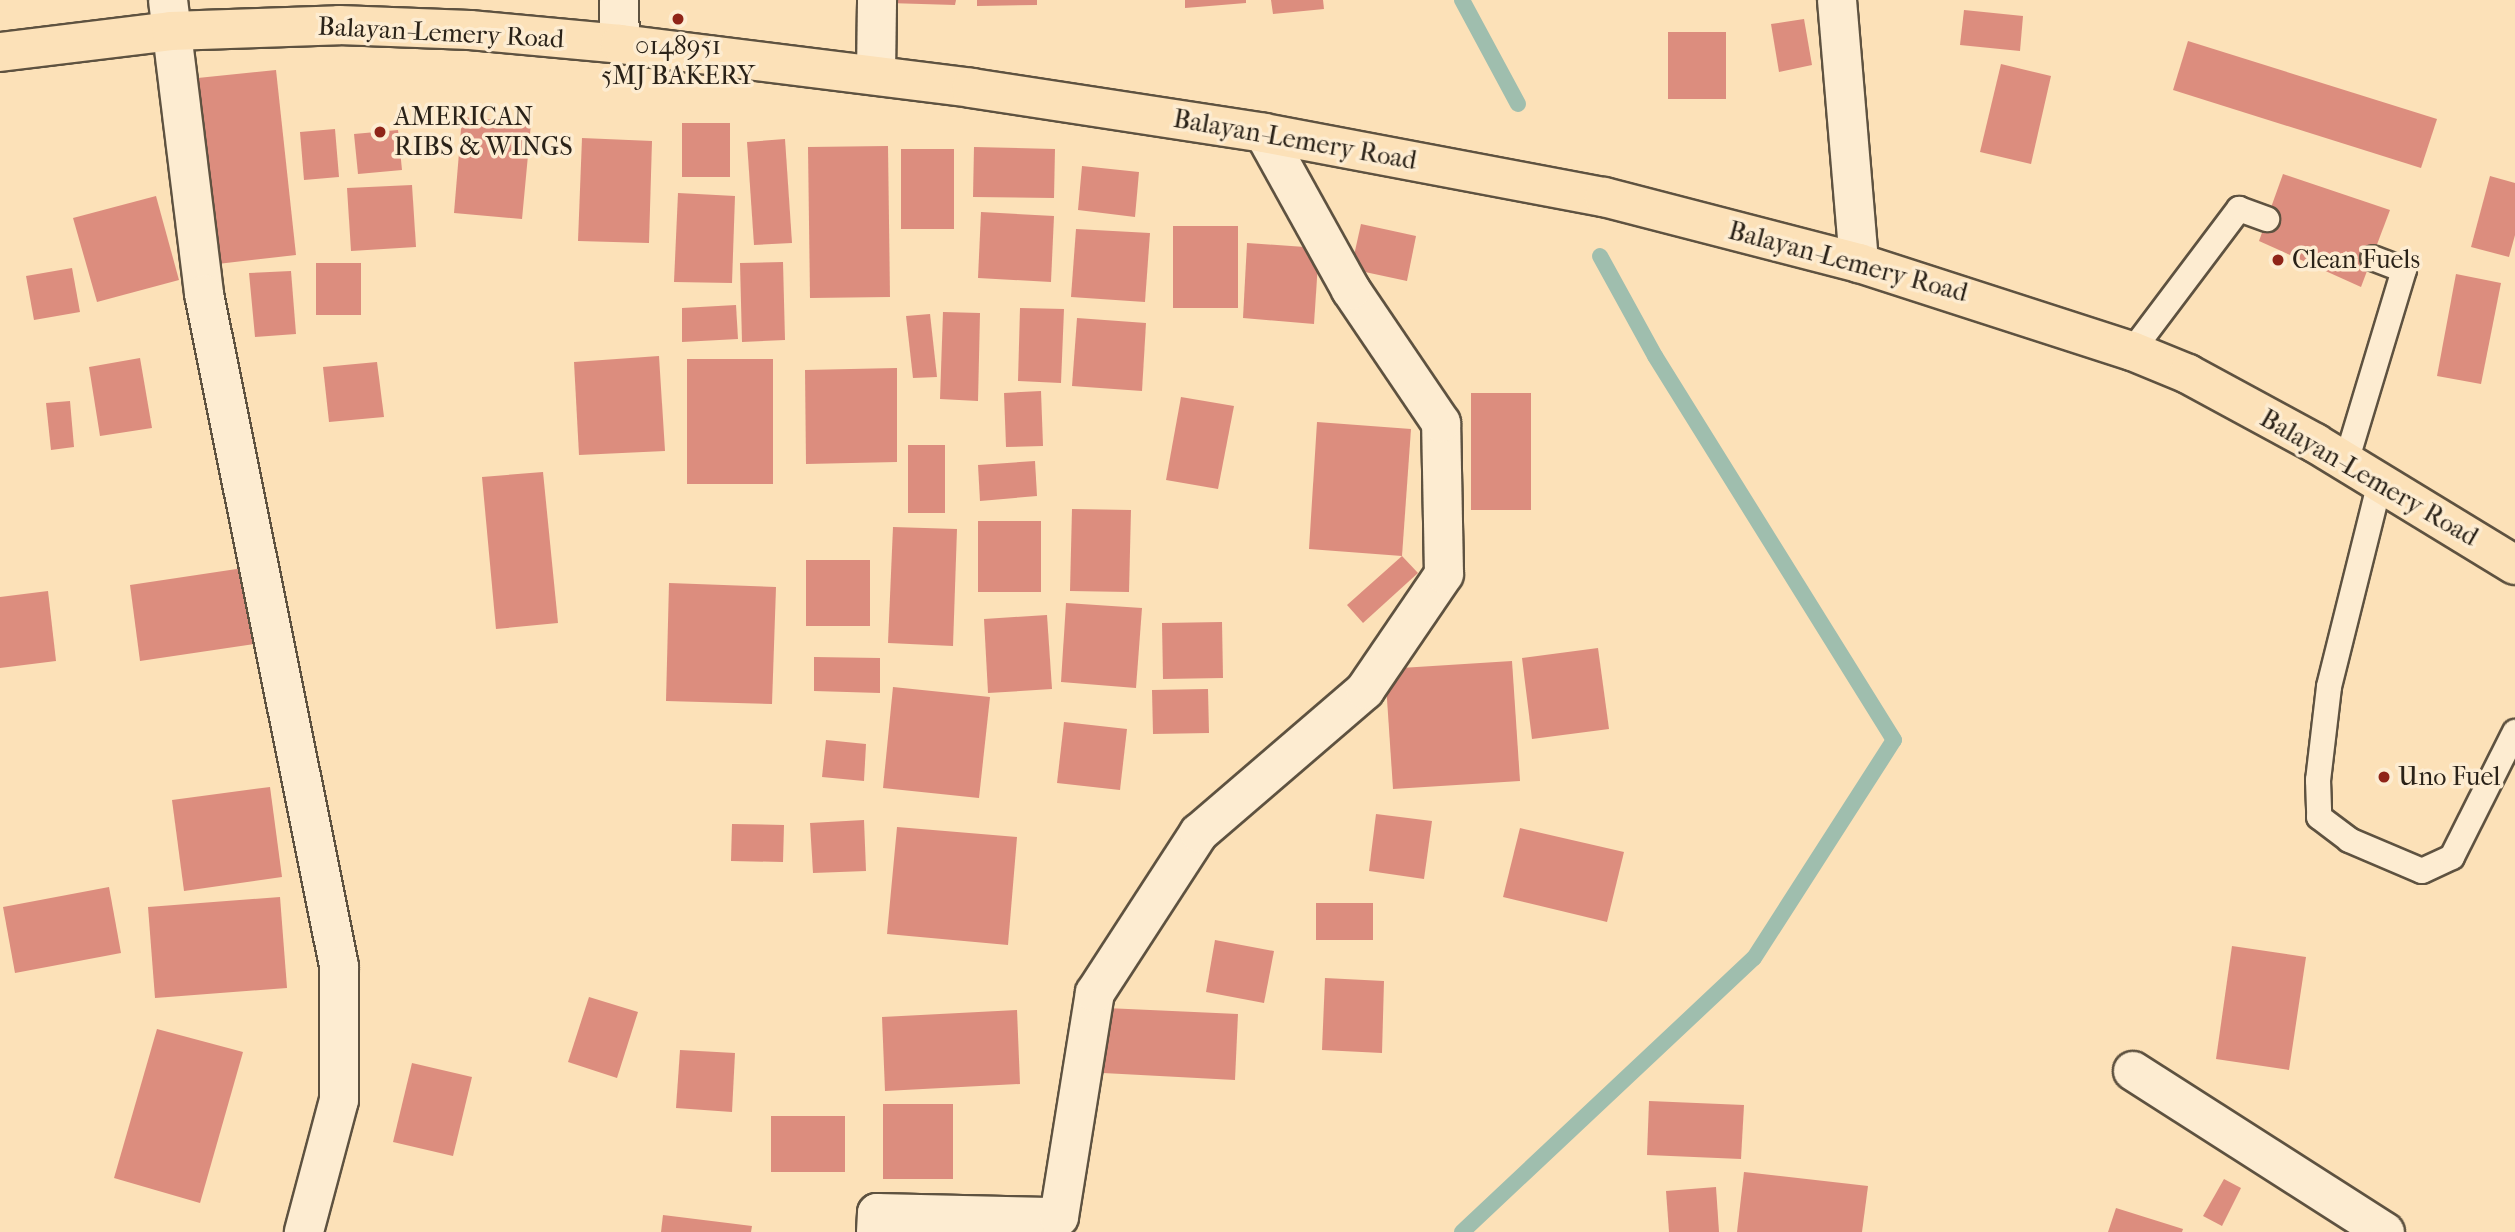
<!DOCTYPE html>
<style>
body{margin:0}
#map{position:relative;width:2515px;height:1232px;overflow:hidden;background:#fce1b8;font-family:"IM FELL French Canon",serif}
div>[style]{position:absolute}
.stream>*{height:16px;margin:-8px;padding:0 8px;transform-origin:8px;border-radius:8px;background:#9fbeae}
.building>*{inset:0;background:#dc8d7e}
.roads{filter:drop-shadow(2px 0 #5e5240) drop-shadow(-2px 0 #5e5240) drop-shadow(0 2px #5e5240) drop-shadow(0 -2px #5e5240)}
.lane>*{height:24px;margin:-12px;padding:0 12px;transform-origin:12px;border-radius:12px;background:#fdecd1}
.street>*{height:38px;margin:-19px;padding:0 19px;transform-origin:19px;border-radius:19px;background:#fdecd1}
.primary>*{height:38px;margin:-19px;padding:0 19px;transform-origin:19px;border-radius:19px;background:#fce1b8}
.dots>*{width:19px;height:19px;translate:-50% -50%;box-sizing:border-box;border:4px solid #fdecd1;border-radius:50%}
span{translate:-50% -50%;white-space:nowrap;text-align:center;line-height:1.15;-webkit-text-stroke:7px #fdecd1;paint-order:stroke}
.street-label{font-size:26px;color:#2a2218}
.poi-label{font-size:26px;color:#2a2218}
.left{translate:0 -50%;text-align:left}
</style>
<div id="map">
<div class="stream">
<div style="left:1462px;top:0;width:118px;rotate:61.7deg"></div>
<div style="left:1462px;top:1232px;width:400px;rotate:-43.2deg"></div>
<div style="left:1754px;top:958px;width:259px;rotate:-57.3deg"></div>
<div style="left:1894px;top:740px;width:452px;rotate:-121.9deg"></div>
<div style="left:1655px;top:356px;width:114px;rotate:-118.8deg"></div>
</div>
<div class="building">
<div style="clip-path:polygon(889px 0,956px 0,955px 5px,888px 3px)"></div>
<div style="clip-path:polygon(977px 0,1037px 0,1037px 5px,977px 6px)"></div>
<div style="clip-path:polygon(1185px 0,1246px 0,1246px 3px,1185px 8px)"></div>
<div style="clip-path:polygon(1271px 0,1323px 0,1324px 9px,1273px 14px)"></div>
<div style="clip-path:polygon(1964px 10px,2023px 16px,2020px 51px,1960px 45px)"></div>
<div style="clip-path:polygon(1804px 19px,1812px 65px,1779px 72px,1771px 24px)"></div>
<div style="clip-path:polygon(1668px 32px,1726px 32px,1726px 99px,1668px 99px)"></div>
<div style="clip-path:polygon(2188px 41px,2437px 119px,2421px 168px,2173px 90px)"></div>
<div style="clip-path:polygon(2001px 64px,2051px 76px,2031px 164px,1980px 152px)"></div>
<div style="clip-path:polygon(276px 70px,296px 255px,209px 265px,188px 79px)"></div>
<div style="clip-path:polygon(462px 117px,531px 123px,522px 219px,454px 213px)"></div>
<div style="clip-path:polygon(682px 123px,730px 123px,730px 177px,682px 177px)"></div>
<div style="clip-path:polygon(335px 129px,339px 177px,304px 180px,300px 132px)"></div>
<div style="clip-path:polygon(398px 130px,402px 170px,358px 174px,354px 134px)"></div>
<div style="clip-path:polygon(582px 138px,652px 141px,649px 243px,578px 241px)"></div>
<div style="clip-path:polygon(785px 139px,792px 243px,754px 245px,747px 142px)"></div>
<div style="clip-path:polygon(888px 146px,890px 297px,810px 298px,808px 147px)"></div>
<div style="clip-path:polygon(974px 147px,1055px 149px,1054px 198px,973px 197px)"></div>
<div style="clip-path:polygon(901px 149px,954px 149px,954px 229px,901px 229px)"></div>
<div style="clip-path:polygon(1082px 166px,1139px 172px,1135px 217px,1078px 210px)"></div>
<div style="clip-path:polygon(2283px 174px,2390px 210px,2361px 287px,2259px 241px)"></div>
<div style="clip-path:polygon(2490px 176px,2515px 183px,2515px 235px,2509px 257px,2471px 247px)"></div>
<div style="clip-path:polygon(412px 185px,416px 247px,351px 251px,347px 188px)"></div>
<div style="clip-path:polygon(678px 193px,735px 196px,732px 283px,674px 282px)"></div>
<div style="clip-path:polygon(156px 196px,179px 280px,97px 302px,73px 218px)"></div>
<div style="clip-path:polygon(981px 212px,1054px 216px,1051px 282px,978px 278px)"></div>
<div style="clip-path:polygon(1361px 224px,1416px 236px,1407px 281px,1351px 269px)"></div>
<div style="clip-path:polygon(1173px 226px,1238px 226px,1238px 308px,1173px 308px)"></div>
<div style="clip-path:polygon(1076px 229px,1150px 233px,1145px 302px,1071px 297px)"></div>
<div style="clip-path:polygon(1247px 243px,1319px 248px,1314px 324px,1243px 318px)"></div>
<div style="clip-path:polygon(783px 262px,785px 340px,742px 342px,740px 263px)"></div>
<div style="clip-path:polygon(316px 263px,361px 263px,361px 315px,316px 315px)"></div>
<div style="clip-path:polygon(72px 268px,80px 312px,34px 320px,26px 276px)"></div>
<div style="clip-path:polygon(291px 271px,296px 334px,255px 337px,249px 273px)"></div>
<div style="clip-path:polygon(2456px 274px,2501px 283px,2481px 384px,2437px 376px)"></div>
<div style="clip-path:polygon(736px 305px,738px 339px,682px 342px,682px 308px)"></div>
<div style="clip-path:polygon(1020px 308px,1064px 309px,1061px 383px,1018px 381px)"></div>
<div style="clip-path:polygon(943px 312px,980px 313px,978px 401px,940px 399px)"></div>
<div style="clip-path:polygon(930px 314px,937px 377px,913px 378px,906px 316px)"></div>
<div style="clip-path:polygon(1077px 318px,1146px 323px,1142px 391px,1072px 386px)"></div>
<div style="clip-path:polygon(659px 356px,665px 451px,579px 455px,574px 362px)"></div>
<div style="clip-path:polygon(140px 358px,152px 428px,100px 436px,89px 367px)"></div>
<div style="clip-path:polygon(687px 359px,773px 359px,773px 484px,687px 484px)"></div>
<div style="clip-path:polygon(377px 362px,384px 417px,329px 422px,323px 367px)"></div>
<div style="clip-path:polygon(897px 368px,897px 462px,806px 464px,805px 370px)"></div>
<div style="clip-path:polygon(1041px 391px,1043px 446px,1006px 447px,1004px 393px)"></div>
<div style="clip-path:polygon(1471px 393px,1531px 393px,1531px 510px,1471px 510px)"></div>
<div style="clip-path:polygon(1181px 397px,1234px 406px,1218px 489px,1166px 480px)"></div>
<div style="clip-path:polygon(70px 401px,74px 447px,51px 450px,46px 403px)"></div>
<div style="clip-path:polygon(1317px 422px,1411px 429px,1402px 556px,1309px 549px)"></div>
<div style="clip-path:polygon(908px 445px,945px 445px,945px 513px,908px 513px)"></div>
<div style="clip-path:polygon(1035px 461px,1037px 496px,980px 501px,978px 465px)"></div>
<div style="clip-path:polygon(543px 472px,558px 623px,496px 629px,482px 477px)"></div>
<div style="clip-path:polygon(1072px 509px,1131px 510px,1129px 592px,1070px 591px)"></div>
<div style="clip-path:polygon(978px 521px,1041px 521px,1041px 592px,978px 592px)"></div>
<div style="clip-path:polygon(893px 527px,957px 529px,953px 646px,888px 643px)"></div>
<div style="clip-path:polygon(1402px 556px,1418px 573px,1363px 623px,1347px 605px)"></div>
<div style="clip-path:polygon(806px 560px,870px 560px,870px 626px,806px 626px)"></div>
<div style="clip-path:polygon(250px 567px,261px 643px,140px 661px,130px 585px)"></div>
<div style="clip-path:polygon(669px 583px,776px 587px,772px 704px,666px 701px)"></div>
<div style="clip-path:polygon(48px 591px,56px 661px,0 668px,0 597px)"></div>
<div style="clip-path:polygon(1066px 603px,1142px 608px,1136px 688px,1061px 682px)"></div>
<div style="clip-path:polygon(1047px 615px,1052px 689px,988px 693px,984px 619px)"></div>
<div style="clip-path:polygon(1222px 622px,1223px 678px,1163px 679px,1162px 623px)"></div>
<div style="clip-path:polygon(1598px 648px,1609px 729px,1532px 739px,1522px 658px)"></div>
<div style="clip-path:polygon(814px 657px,880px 658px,880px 693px,814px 691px)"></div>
<div style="clip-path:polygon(1512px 661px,1520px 781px,1393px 789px,1385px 669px)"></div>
<div style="clip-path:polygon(893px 687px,990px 697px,979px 798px,883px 788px)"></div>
<div style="clip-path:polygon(1208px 689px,1209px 733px,1153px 734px,1152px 690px)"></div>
<div style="clip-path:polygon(1064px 722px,1127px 729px,1120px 790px,1057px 783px)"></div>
<div style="clip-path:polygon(826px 740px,866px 744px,864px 781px,822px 777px)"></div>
<div style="clip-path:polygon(270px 787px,282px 877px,184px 891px,172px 800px)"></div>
<div style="clip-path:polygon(1376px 814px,1432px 821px,1424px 879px,1369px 871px)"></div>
<div style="clip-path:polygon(864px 820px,866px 871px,813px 873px,810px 823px)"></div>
<div style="clip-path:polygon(732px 824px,784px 825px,783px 862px,731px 861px)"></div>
<div style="clip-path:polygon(897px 827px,1017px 837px,1008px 945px,887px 934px)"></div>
<div style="clip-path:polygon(1520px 828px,1624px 852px,1607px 922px,1503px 897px)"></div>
<div style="clip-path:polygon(109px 887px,121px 953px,15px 973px,3px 907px)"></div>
<div style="clip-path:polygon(280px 897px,287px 988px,155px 998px,148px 907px)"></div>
<div style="clip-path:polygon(1316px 903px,1373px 903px,1373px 940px,1316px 940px)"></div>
<div style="clip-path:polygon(1215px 940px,1274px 951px,1264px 1003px,1206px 992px)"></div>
<div style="clip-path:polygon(2232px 946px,2306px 957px,2289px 1070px,2216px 1059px)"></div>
<div style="clip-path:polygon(1325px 978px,1384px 981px,1382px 1053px,1322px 1050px)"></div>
<div style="clip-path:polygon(589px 997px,638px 1012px,617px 1078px,568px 1062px)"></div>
<div style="clip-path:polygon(1106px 1008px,1238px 1014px,1235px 1080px,1103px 1073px)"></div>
<div style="clip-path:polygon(1017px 1010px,1020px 1084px,885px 1091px,882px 1017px)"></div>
<div style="clip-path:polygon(157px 1029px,243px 1052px,200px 1203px,114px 1178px)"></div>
<div style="clip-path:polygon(680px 1050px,735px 1053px,732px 1112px,676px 1108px)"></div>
<div style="clip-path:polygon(412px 1063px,472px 1077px,453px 1156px,393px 1142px)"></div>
<div style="clip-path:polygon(1649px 1101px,1744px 1105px,1741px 1159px,1647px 1155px)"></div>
<div style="clip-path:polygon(883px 1104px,953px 1104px,953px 1179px,883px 1179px)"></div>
<div style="clip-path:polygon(771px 1116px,845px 1116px,845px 1172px,771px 1172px)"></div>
<div style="clip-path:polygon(1744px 1172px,1868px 1186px,1862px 1232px,1737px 1232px)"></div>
<div style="clip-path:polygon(2224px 1179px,2241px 1188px,2222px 1226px,2203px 1216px)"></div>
<div style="clip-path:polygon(1716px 1187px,1719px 1232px,1669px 1232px,1666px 1191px)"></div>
<div style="clip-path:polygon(2116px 1208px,2183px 1229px,2182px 1232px,2108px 1232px)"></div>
<div style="clip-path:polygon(663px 1215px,752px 1226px,751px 1232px,661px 1232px)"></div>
</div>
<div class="roads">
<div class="lane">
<div style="left:2132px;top:351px;width:178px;rotate:-53deg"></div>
<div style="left:2239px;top:209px;width:30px;rotate:20deg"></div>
<div style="left:2346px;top:462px;width:201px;rotate:-73.2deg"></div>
<div style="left:2404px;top:270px;width:33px;rotate:-159deg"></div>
<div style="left:2380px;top:482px;width:211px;rotate:104deg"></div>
<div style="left:2329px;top:687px;width:94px;rotate:96.7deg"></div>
<div style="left:2318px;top:780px;width:37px;rotate:88deg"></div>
<div style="left:2319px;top:817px;width:38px;rotate:37deg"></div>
<div style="left:2349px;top:840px;width:79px;rotate:23deg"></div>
<div style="left:2422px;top:871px;width:33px;rotate:-25deg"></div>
<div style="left:2452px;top:857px;width:140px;rotate:-63.3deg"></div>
</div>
<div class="street">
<div style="left:168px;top:0;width:296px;rotate:83deg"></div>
<div style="left:204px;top:294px;width:685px;rotate:78.64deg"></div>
<div style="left:339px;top:966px;width:134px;rotate:90deg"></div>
<div style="left:339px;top:1100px;width:137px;rotate:104.9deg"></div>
<div style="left:619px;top:0;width:44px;rotate:88.7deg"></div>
<div style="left:1837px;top:0;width:264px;rotate:85.2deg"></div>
<div style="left:876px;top:74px;width:74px;rotate:-89.2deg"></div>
<div style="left:2133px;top:1071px;width:299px;rotate:32.6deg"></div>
<div style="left:876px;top:1232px;width:19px;rotate:-87deg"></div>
<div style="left:877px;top:1213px;width:182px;rotate:1.3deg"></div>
<div style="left:1059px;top:1217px;width:227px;rotate:-80.9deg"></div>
<div style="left:1095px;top:993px;width:191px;rotate:-57deg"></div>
<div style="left:1199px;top:833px;width:219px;rotate:-40.7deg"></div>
<div style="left:1365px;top:690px;width:140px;rotate:-55.7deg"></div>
<div style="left:1444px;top:574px;width:151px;rotate:-91.1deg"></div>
<div style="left:1441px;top:423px;width:161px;rotate:-124.1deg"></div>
<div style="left:1351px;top:290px;width:179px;rotate:-119deg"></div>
</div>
<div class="primary">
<div style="left:0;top:52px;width:172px;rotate:-7deg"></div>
<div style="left:171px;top:31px;width:168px;rotate:-2deg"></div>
<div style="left:339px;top:25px;width:131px;rotate:2.2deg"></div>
<div style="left:470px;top:30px;width:151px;rotate:5.3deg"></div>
<div style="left:620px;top:44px;width:354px;rotate:7.1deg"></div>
<div style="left:971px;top:88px;width:296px;rotate:8.7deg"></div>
<div style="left:1264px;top:133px;width:346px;rotate:10.7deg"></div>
<div style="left:1604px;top:197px;width:263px;rotate:14.5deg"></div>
<div style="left:1859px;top:263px;width:287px;rotate:17.9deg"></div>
<div style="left:2132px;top:351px;width:61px;rotate:22.3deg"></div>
<div style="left:2188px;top:374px;width:145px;rotate:28.5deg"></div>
<div style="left:2315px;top:443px;width:234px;rotate:31.4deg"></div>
</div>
</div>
<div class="dots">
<div style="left:678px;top:19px;background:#8f2418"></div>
<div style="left:380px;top:132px;background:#8f2418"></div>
<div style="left:2278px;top:260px;background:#8f2418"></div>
<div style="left:2384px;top:777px;background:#8f2418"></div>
</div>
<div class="street-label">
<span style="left:441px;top:33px;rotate:3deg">Balayan-Lemery Road</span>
<span style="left:1295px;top:140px;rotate:10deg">Balayan-Lemery Road</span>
<span style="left:1848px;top:262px;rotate:15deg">Balayan-Lemery Road</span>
<span style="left:2369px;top:478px;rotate:30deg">Balayan-Lemery Road</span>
</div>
<div class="poi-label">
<span style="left:678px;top:61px">0148951<br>5MJ BAKERY</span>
<span class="left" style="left:394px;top:132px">AMERICAN<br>RIBS &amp; WINGS</span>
<span class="left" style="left:2292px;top:260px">Clean Fuels</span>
<span class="left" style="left:2398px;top:777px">Uno Fuel</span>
</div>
</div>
